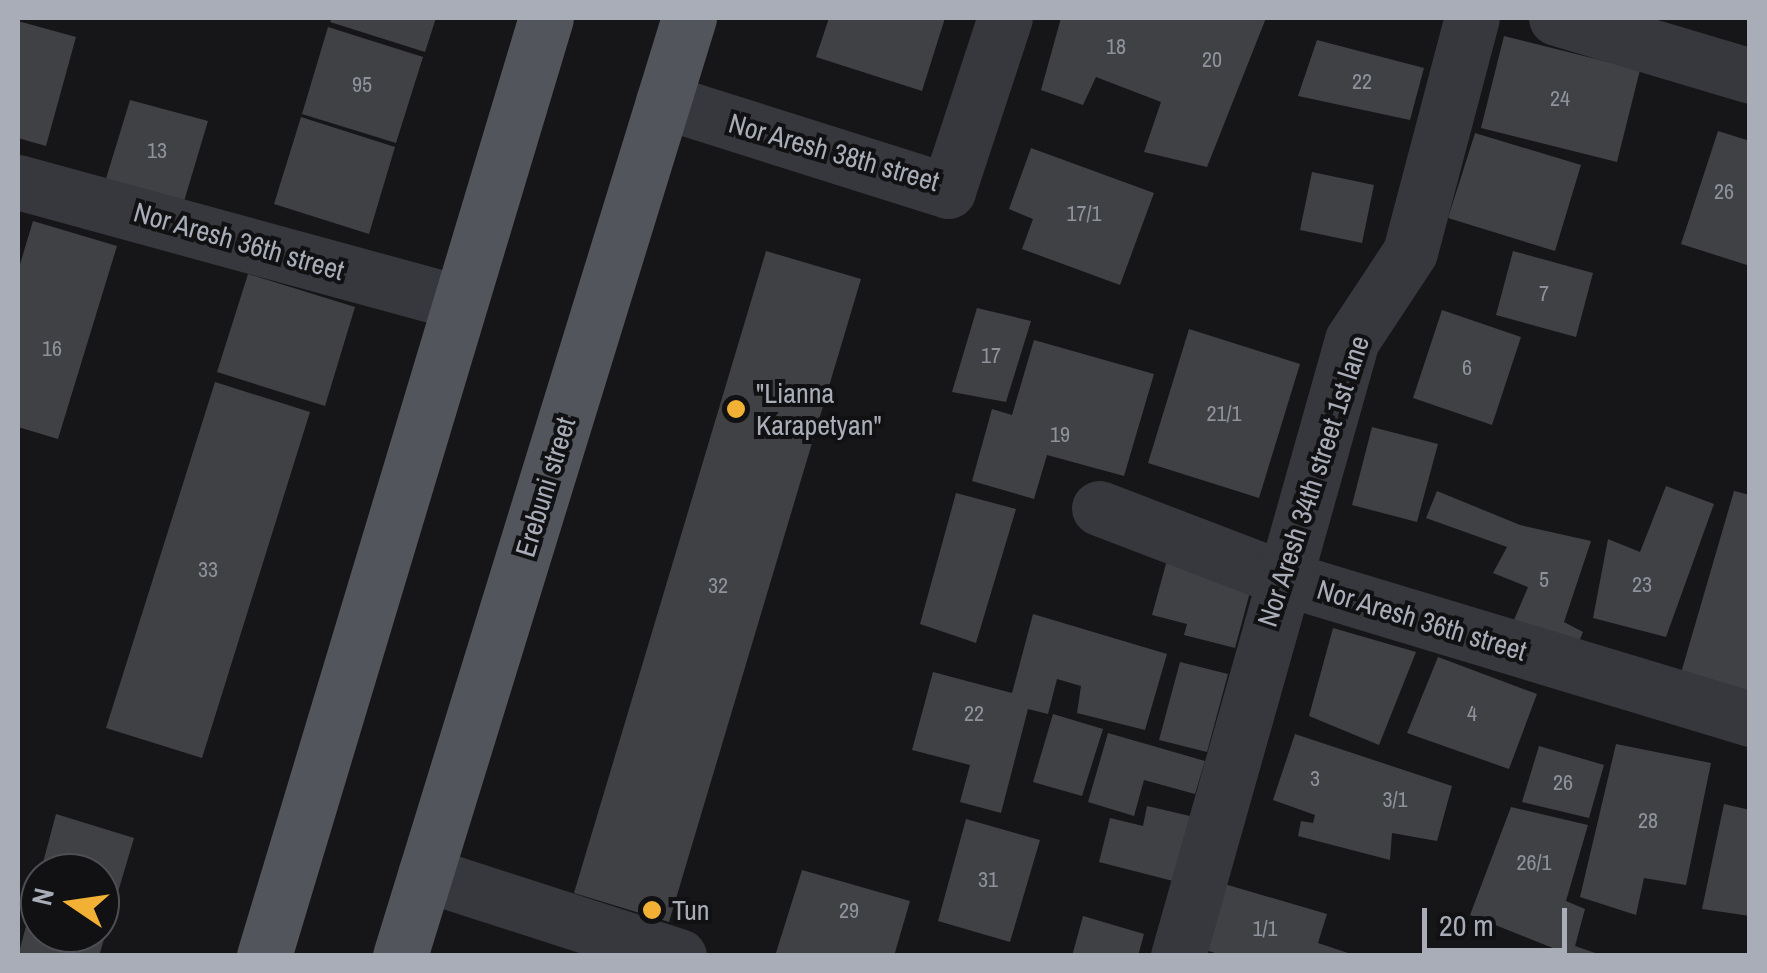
<!DOCTYPE html>
<style>
body{margin:0}
#map{position:relative;width:1767px;height:973px;overflow:hidden;background:#161618;font-family:"Archivo Narrow",sans-serif}
div>[style]{position:absolute}
.building>*{inset:0;background:#404145}
.minor>*{height:55px;margin:-27.5px;padding:0 27.5px;transform-origin:27.5px;border-radius:27.5px;background:#37383d}
.primary>*{height:55px;margin:-27.5px;padding:0 27.5px;transform-origin:27.5px;border-radius:27.5px;background:#53555c}
.dots>*{width:28px;height:28px;translate:-50% -50%;box-sizing:border-box;border:5px solid #111113;border-radius:50%}
span{translate:-50% -50%;white-space:nowrap;text-align:center;line-height:1.15;-webkit-text-stroke:8px #111113;paint-order:stroke}
.number-label{font-size:22px;color:#8e929b}
.number-label span{-webkit-text-stroke-width:0}
.street-label{font-size:28px;color:#a8adb8}
.poi-label{font-size:28px;color:#a8adb8}
.left{translate:0 -50%;text-align:left}
.frame{position:absolute;inset:0;border:20px solid #a8adb8;pointer-events:none}
.north{position:absolute;left:20px;top:853px;width:100px;height:100px;box-sizing:border-box;background:#111113;border:2px solid #4d4f55;border-radius:50%;rotate:283deg;font-size:28px;font-weight:700;line-height:40px;text-align:center;color:#a8adb8}
.north::after{content:'';display:block;margin:auto;width:35px;height:45px;background:#f2b134;clip-path:polygon(50% 0,100% 100%,50% 72%,0 100%)}
.scale{position:absolute;left:1422px;top:908px;width:145px;height:45px;box-sizing:border-box;border:5px solid #a8adb8;border-top:0;padding-left:12px;font-size:30px;line-height:35px;white-space:nowrap;color:#a8adb8;-webkit-text-stroke:8px #111113;paint-order:stroke}
</style>
<div id="map">
<div class="building">
<div style="clip-path:polygon(332px 18px,436px 18px,425px 52px,330px 22px)"></div>
<div style="clip-path:polygon(829px 18px,945px 18px,922px 91px,816px 57px)"></div>
<div style="clip-path:polygon(1061px 18px,1266px 18px,1207px 167px,1144px 152px,1161px 102px,1096px 77px,1083px 105px,1041px 90px)"></div>
<div style="clip-path:polygon(18px 21px,76px 37px,46px 146px,18px 138px)"></div>
<div style="clip-path:polygon(328px 27px,423px 57px,396px 143px,302px 114px)"></div>
<div style="clip-path:polygon(1504px 36px,1640px 70px,1617px 162px,1481px 128px)"></div>
<div style="clip-path:polygon(1317px 40px,1424px 68px,1410px 120px,1298px 96px)"></div>
<div style="clip-path:polygon(130px 100px,208px 121px,182px 208px,105px 182px)"></div>
<div style="clip-path:polygon(301px 117px,395px 147px,369px 234px,274px 204px)"></div>
<div style="clip-path:polygon(1718px 131px,1750px 141px,1750px 266px,1681px 244px)"></div>
<div style="clip-path:polygon(1475px 133px,1581px 165px,1555px 251px,1448px 218px)"></div>
<div style="clip-path:polygon(1031px 148px,1154px 193px,1120px 285px,1022px 249px,1033px 219px,1009px 209px)"></div>
<div style="clip-path:polygon(1312px 172px,1374px 185px,1362px 243px,1300px 230px)"></div>
<div style="clip-path:polygon(33px 221px,117px 246px,58px 439px,18px 427px,18px 271px)"></div>
<div style="clip-path:polygon(766px 251px,861px 279px,669px 922px,574px 893px)"></div>
<div style="clip-path:polygon(1513px 251px,1593px 273px,1576px 337px,1496px 315px)"></div>
<div style="clip-path:polygon(248px 274px,355px 307px,325px 406px,217px 372px)"></div>
<div style="clip-path:polygon(977px 308px,1031px 321px,1006px 402px,952px 392px)"></div>
<div style="clip-path:polygon(1442px 310px,1521px 337px,1492px 425px,1413px 398px)"></div>
<div style="clip-path:polygon(1189px 329px,1300px 364px,1259px 498px,1148px 463px)"></div>
<div style="clip-path:polygon(1034px 340px,1154px 374px,1124px 476px,1047px 455px,1034px 499px,972px 481px,992px 409px,1012px 415px)"></div>
<div style="clip-path:polygon(215px 382px,310px 412px,202px 758px,106px 728px)"></div>
<div style="clip-path:polygon(1372px 427px,1438px 444px,1417px 522px,1352px 505px)"></div>
<div style="clip-path:polygon(1666px 486px,1714px 504px,1666px 637px,1593px 618px,1608px 539px,1640px 552px)"></div>
<div style="clip-path:polygon(1437px 491px,1520px 525px,1591px 541px,1564px 622px,1583px 632px,1578px 644px,1514px 620px,1528px 587px,1493px 573px,1507px 547px,1426px 518px)"></div>
<div style="clip-path:polygon(1734px 491px,1750px 495px,1750px 692px,1681px 673px)"></div>
<div style="clip-path:polygon(956px 493px,1016px 509px,976px 643px,920px 624px)"></div>
<div style="clip-path:polygon(1167px 560px,1253px 581px,1235px 648px,1184px 635px,1187px 624px,1152px 615px)"></div>
<div style="clip-path:polygon(1033px 614px,1167px 654px,1145px 730px,1077px 713px,1081px 686px,1057px 679px,1048px 714px,1028px 709px,1001px 813px,960px 802px,970px 765px,912px 750px,933px 672px,1012px 693px)"></div>
<div style="clip-path:polygon(1333px 628px,1416px 652px,1379px 745px,1309px 716px)"></div>
<div style="clip-path:polygon(1438px 657px,1537px 694px,1509px 769px,1407px 733px)"></div>
<div style="clip-path:polygon(1180px 662px,1228px 674px,1207px 752px,1159px 740px)"></div>
<div style="clip-path:polygon(1053px 714px,1103px 729px,1082px 796px,1033px 782px)"></div>
<div style="clip-path:polygon(1108px 733px,1205px 761px,1195px 794px,1144px 780px,1134px 816px,1088px 802px)"></div>
<div style="clip-path:polygon(1295px 734px,1452px 786px,1437px 841px,1392px 833px,1390px 860px,1298px 836px,1301px 821px,1313px 823px,1315px 815px,1273px 800px)"></div>
<div style="clip-path:polygon(1616px 744px,1711px 763px,1686px 885px,1644px 878px,1636px 915px,1580px 897px)"></div>
<div style="clip-path:polygon(1539px 746px,1604px 765px,1589px 818px,1522px 802px)"></div>
<div style="clip-path:polygon(1724px 804px,1750px 810px,1750px 916px,1702px 909px)"></div>
<div style="clip-path:polygon(1147px 806px,1190px 816px,1173px 881px,1099px 862px,1110px 818px,1143px 826px)"></div>
<div style="clip-path:polygon(1511px 807px,1588px 825px,1566px 901px,1585px 909px,1575px 946px,1604px 956px,1573px 956px,1470px 915px)"></div>
<div style="clip-path:polygon(evenodd,56px 814px,134px 838px,99px 956px,18px 956px,56px 814px,40px 873px,100px 873px,100px 933px,40px 933px,40px 873px)"></div>
<div style="clip-path:polygon(966px 819px,1040px 840px,1010px 942px,938px 921px)"></div>
<div style="clip-path:polygon(802px 870px,910px 901px,894px 956px,775px 956px)"></div>
<div style="clip-path:polygon(1221px 883px,1327px 914px,1318px 943px,1357px 956px,1225px 956px,1202px 949px)"></div>
<div style="clip-path:polygon(1083px 916px,1144px 934px,1138px 956px,1072px 956px)"></div>
</div>
<div class="minor">
<div style="left:1556px;top:18px;width:202px;rotate:16.6deg"></div>
<div style="left:663px;top:101px;width:299px;rotate:17.5deg"></div>
<div style="left:948px;top:191px;width:182px;rotate:-71.8deg"></div>
<div style="left:18px;top:182px;width:457px;rotate:15.3deg"></div>
<div style="left:1099px;top:508px;width:194px;rotate:20.9deg"></div>
<div style="left:1280px;top:577px;width:491px;rotate:16.8deg"></div>
<div style="left:425px;top:874px;width:267px;rotate:17.9deg"></div>
<div style="left:1178px;top:956px;width:640px;rotate:-74.23deg"></div>
<div style="left:1352px;top:340px;width:105px;rotate:-56.6deg"></div>
<div style="left:1410px;top:252px;width:242px;rotate:-75.2deg"></div>
</div>
<div class="primary">
<div style="left:264px;top:956px;width:979px;rotate:-73.27deg"></div>
<div style="left:400px;top:956px;width:982px;rotate:-72.88deg"></div>
</div>
<div class="dots">
<div style="left:736px;top:409px;background:#f2b134"></div>
<div style="left:652px;top:910px;background:#f2b134"></div>
</div>
<div class="number-label">
<span style="left:1116px;top:47px">18</span>
<span style="left:1212px;top:60px">20</span>
<span style="left:1362px;top:82px">22</span>
<span style="left:362px;top:85px">95</span>
<span style="left:1560px;top:99px">24</span>
<span style="left:157px;top:151px">13</span>
<span style="left:1724px;top:192px">26</span>
<span style="left:1084px;top:214px">17/1</span>
<span style="left:1544px;top:294px">7</span>
<span style="left:52px;top:349px">16</span>
<span style="left:991px;top:356px">17</span>
<span style="left:1467px;top:368px">6</span>
<span style="left:1224px;top:414px">21/1</span>
<span style="left:1060px;top:435px">19</span>
<span style="left:208px;top:570px">33</span>
<span style="left:1544px;top:580px">5</span>
<span style="left:1642px;top:585px">23</span>
<span style="left:718px;top:586px">32</span>
<span style="left:974px;top:714px">22</span>
<span style="left:1472px;top:714px">4</span>
<span style="left:1315px;top:779px">3</span>
<span style="left:1563px;top:783px">26</span>
<span style="left:1395px;top:800px">3/1</span>
<span style="left:1648px;top:821px">28</span>
<span style="left:1534px;top:863px">26/1</span>
<span style="left:988px;top:880px">31</span>
<span style="left:849px;top:911px">29</span>
<span style="left:1265px;top:929px">1/1</span>
</div>
<div class="street-label">
<span style="left:834px;top:152px;rotate:16deg">Nor Aresh 38th street</span>
<span style="left:239px;top:241px;rotate:16deg">Nor Aresh 36th street</span>
<span style="left:1313px;top:481px;rotate:-72deg">Nor Aresh 34th street 1st lane</span>
<span style="left:545px;top:487px;rotate:-73deg">Erebuni street</span>
<span style="left:1422px;top:620px;rotate:17deg">Nor Aresh 36th street</span>
</div>
<div class="poi-label">
<span class="left" style="left:756px;top:409px">"Lianna<br>Karapetyan"</span>
<span class="left" style="left:672px;top:910px">Tun</span>
</div>
<div class="frame"></div>
<div class="north">N</div>
<div class="scale">20 m</div>
</div>
